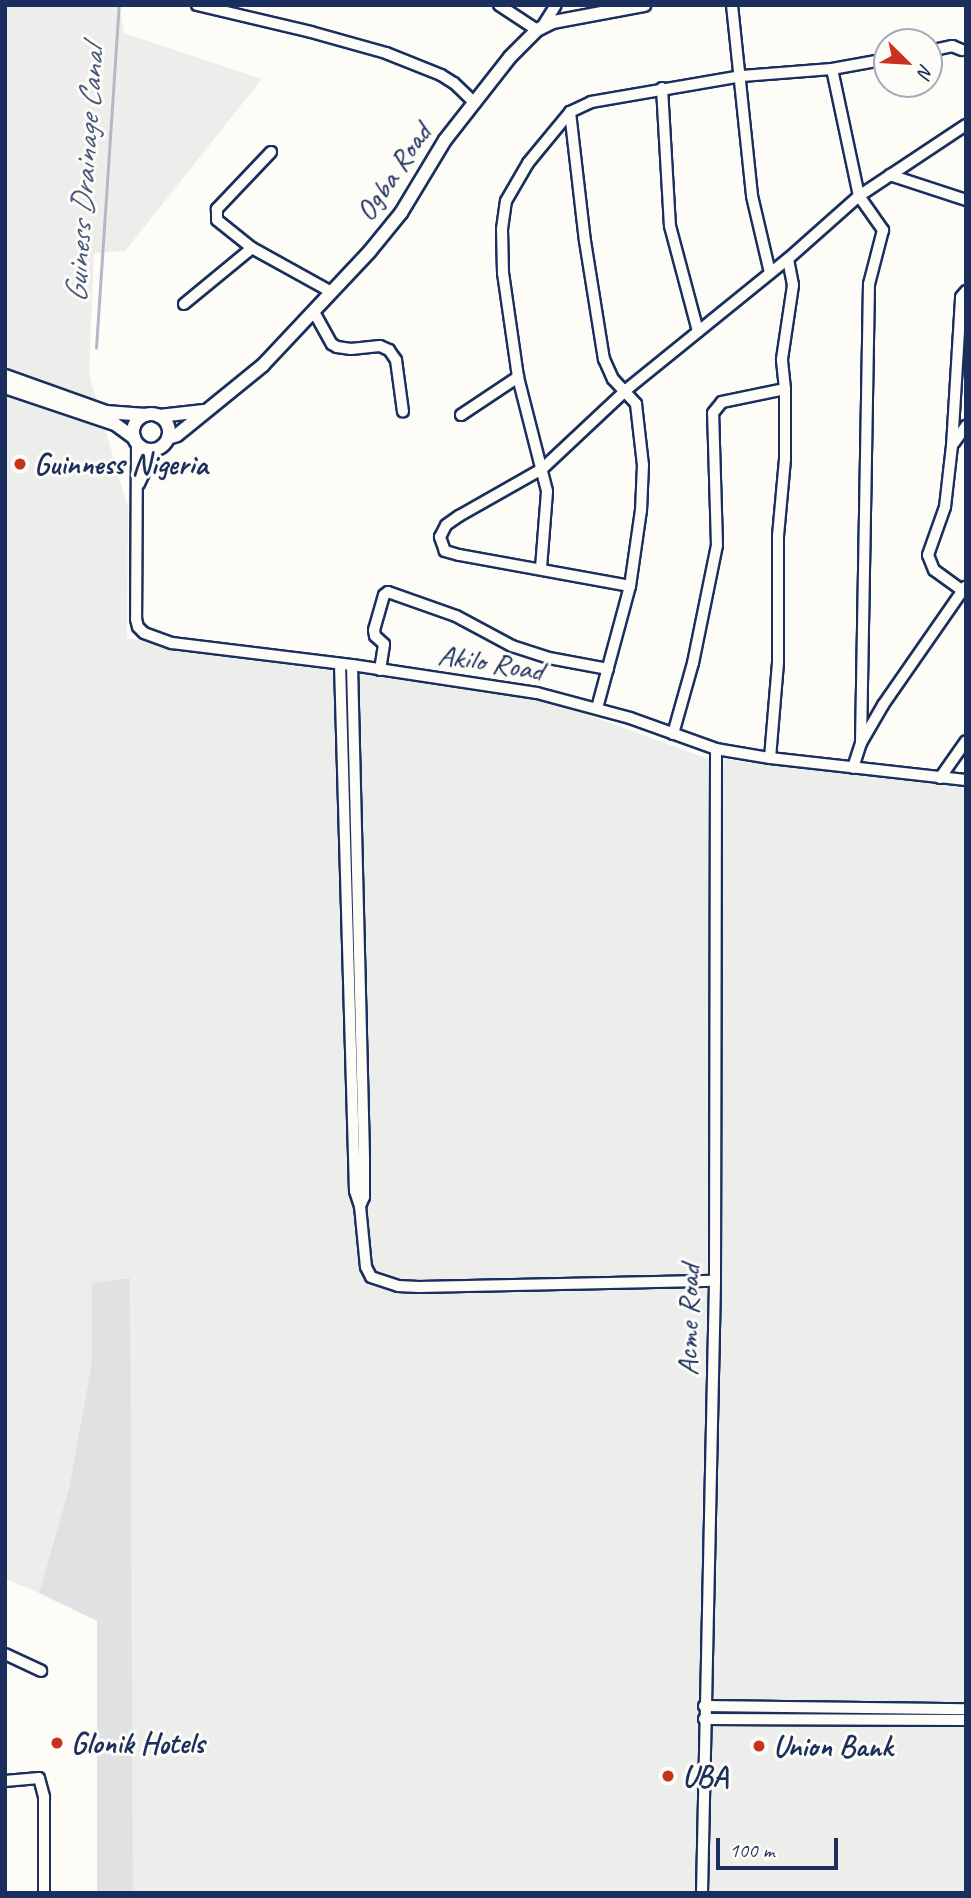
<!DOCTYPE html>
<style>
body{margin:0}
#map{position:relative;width:971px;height:1898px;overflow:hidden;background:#fdfcf7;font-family:Caveat,sans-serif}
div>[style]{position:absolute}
.built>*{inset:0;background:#edeeec}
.green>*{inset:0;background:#e0e1e3}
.stream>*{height:2.5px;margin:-1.25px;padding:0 1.25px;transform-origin:1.25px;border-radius:1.25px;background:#b3b8c5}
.roads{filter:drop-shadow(2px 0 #1b2f5e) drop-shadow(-2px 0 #1b2f5e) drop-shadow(0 2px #1b2f5e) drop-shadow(0 -2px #1b2f5e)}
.minor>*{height:10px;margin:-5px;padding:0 5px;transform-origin:5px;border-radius:5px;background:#fdfcf7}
.major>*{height:12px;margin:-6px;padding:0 6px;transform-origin:6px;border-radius:6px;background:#fdfcf7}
.major>.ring{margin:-6px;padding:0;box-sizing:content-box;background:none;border:12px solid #fdfcf7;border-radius:50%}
.dots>*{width:19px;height:19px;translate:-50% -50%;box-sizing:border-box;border:4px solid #fdfcf7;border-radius:50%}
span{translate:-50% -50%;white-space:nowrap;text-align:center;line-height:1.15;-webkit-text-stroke:6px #fdfcf7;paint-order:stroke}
.street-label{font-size:30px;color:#1b2f5e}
.poi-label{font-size:30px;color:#1b2f5e;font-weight:700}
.left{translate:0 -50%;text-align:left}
.water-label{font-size:32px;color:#49587d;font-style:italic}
.frame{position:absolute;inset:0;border:7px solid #1b2f5e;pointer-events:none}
.north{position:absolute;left:873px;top:28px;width:70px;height:70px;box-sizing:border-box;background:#fdfcf7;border:2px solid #a3aaba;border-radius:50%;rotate:114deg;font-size:19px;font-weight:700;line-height:28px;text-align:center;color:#1b2f5e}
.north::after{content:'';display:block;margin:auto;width:24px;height:32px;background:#c8321e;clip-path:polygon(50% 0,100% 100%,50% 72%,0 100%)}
.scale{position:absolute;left:716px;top:1838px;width:122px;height:32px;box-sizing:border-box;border:4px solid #1b2f5e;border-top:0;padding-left:9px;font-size:21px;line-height:24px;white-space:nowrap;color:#1b2f5e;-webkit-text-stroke:5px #fdfcf7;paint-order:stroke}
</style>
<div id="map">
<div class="built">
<div style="clip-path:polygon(5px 5px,119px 5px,124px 33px,262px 79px,125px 251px,94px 253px,89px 374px,128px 508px,127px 638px,547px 700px,703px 757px,966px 785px,966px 1893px,133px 1893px,129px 1278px,92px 1283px,92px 1361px,69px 1488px,39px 1593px,5px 1579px)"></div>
</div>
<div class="green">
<div style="clip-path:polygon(130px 1278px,133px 1893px,97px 1893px,97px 1621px,39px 1593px,69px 1488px,92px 1361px,92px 1283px)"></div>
</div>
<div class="stream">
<div style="left:96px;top:348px;width:344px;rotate:-86.2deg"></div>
</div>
<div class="roads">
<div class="minor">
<div style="left:197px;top:5px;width:117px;rotate:13.3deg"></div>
<div style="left:311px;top:32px;width:78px;rotate:15.6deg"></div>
<div style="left:386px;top:53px;width:59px;rotate:21.8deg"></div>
<div style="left:441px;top:75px;width:15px;rotate:32deg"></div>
<div style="left:454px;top:83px;width:28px;rotate:44deg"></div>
<div style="left:499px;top:5px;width:45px;rotate:33.3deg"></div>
<div style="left:732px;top:5px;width:192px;rotate:84deg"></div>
<div style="left:752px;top:196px;width:79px;rotate:76.8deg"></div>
<div style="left:544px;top:24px;width:22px;rotate:-58deg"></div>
<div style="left:929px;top:51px;width:24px;rotate:-12deg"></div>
<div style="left:952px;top:46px;width:11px;rotate:22deg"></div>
<div style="left:832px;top:69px;width:130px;rotate:78deg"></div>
<div style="left:859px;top:196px;width:42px;rotate:54.8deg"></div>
<div style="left:883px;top:230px;width:56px;rotate:104.5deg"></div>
<div style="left:869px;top:284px;width:459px;rotate:91deg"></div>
<div style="left:861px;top:743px;width:26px;rotate:108deg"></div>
<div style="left:662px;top:88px;width:138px;rotate:86.7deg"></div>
<div style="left:670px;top:226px;width:109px;rotate:75.1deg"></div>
<div style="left:570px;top:112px;width:130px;rotate:83.4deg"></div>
<div style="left:585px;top:241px;width:120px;rotate:80.9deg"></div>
<div style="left:604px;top:359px;width:22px;rotate:66deg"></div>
<div style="left:613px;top:379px;width:34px;rotate:47deg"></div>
<div style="left:636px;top:404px;width:61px;rotate:83.5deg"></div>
<div style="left:643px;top:465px;width:45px;rotate:92.5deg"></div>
<div style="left:641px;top:510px;width:77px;rotate:98.2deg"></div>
<div style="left:630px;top:586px;width:126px;rotate:105.1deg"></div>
<div style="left:271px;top:152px;width:79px;rotate:133.5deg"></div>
<div style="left:217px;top:209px;width:11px;rotate:90deg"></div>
<div style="left:217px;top:220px;width:45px;rotate:38.7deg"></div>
<div style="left:252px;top:248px;width:89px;rotate:28.9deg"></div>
<div style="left:890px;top:175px;width:80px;rotate:18.2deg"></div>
<div style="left:184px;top:304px;width:88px;rotate:-39.5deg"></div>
<div style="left:314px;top:312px;width:37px;rotate:61deg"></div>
<div style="left:332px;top:344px;width:6px;rotate:31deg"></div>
<div style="left:337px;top:347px;width:14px;rotate:8deg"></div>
<div style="left:351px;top:349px;width:29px;rotate:-6deg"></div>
<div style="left:380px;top:346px;width:10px;rotate:24deg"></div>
<div style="left:389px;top:350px;width:12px;rotate:55deg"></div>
<div style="left:396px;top:360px;width:52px;rotate:82.3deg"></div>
<div style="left:461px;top:415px;width:69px;rotate:-33.7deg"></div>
<div style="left:137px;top:443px;width:176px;rotate:90.3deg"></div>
<div style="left:136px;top:619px;width:8px;rotate:76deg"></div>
<div style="left:138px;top:627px;width:8px;rotate:45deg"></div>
<div style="left:144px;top:633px;width:30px;rotate:20deg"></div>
<div style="left:172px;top:643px;width:181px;rotate:7deg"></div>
<div style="left:352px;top:665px;width:187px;rotate:8.6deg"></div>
<div style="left:537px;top:693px;width:96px;rotate:15deg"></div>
<div style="left:630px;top:718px;width:91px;rotate:19.8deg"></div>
<div style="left:716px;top:749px;width:55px;rotate:9.5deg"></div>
<div style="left:770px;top:758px;width:197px;rotate:6.4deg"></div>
<div style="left:954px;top:443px;width:21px;rotate:-55deg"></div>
<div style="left:139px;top:484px;width:38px;rotate:-65deg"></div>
<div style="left:541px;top:568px;width:77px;rotate:-85.5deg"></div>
<div style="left:547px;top:491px;width:118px;rotate:-104.3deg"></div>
<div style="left:518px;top:377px;width:105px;rotate:-98.2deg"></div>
<div style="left:503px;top:273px;width:44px;rotate:-91.3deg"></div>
<div style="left:502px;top:229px;width:28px;rotate:-82deg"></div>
<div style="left:506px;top:201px;width:44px;rotate:-59.9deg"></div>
<div style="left:528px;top:163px;width:66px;rotate:-50.5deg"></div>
<div style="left:570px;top:112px;width:23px;rotate:-25deg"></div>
<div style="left:591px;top:102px;width:153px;rotate:-9.8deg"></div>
<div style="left:742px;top:76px;width:90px;rotate:-4.4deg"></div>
<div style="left:832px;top:69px;width:56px;rotate:-10.3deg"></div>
<div style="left:630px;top:586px;width:174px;rotate:-169.7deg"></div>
<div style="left:459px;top:555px;width:15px;rotate:-164deg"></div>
<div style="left:445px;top:551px;width:15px;rotate:-110deg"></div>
<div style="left:440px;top:537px;width:13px;rotate:-63deg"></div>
<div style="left:446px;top:525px;width:16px;rotate:-35deg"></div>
<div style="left:459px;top:516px;width:95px;rotate:-29.5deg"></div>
<div style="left:542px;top:469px;width:115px;rotate:-43.2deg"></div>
<div style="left:626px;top:390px;width:208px;rotate:-39deg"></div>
<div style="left:788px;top:259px;width:95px;rotate:-41.6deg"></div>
<div style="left:859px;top:196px;width:128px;rotate:-33.6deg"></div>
<div style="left:963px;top:591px;width:36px;rotate:-144deg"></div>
<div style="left:934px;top:570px;width:16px;rotate:-112deg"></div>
<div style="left:928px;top:555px;width:51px;rotate:-70.5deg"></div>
<div style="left:945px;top:507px;width:61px;rotate:-83.5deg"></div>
<div style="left:952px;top:446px;width:149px;rotate:-86.5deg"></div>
<div style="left:961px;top:297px;width:8px;rotate:-50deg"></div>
<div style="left:340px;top:664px;width:527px;rotate:88.37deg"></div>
<div style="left:355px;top:1191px;width:16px;rotate:72deg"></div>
<div style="left:360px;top:1206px;width:61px;rotate:84.4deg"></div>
<div style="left:366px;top:1267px;width:11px;rotate:63deg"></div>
<div style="left:371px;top:1277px;width:28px;rotate:18deg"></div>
<div style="left:398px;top:1286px;width:21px;rotate:3deg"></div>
<div style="left:419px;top:1287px;width:296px;rotate:-1.2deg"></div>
<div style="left:352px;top:665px;width:493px;rotate:88.6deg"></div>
<div style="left:364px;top:1158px;width:39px;rotate:90deg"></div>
<div style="left:364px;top:1197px;width:10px;rotate:114deg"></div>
<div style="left:380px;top:670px;width:26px;rotate:-81deg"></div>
<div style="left:384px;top:644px;width:12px;rotate:-138deg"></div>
<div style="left:375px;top:636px;width:6px;rotate:-99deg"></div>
<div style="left:374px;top:630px;width:36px;rotate:-74deg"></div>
<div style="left:384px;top:595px;width:5px;rotate:-37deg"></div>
<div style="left:388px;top:592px;width:72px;rotate:19.4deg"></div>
<div style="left:456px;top:616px;width:64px;rotate:28.2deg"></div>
<div style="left:512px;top:646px;width:39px;rotate:18deg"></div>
<div style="left:549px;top:658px;width:60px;rotate:10.6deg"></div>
<div style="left:673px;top:734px;width:74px;rotate:-74.3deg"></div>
<div style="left:693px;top:663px;width:120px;rotate:-78.5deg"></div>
<div style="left:717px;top:545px;width:132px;rotate:-91.7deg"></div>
<div style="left:713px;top:413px;width:14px;rotate:-51deg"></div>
<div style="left:722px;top:402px;width:64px;rotate:-11.7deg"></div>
<div style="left:861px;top:743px;width:44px;rotate:-59.9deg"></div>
<div style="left:883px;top:705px;width:144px;rotate:-55.2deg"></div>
<div style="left:770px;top:758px;width:96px;rotate:-85.2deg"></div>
<div style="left:778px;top:662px;width:126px;rotate:-90deg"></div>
<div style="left:778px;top:536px;width:77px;rotate:-84.8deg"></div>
<div style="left:785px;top:459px;width:70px;rotate:-90deg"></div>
<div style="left:785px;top:389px;width:30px;rotate:-96deg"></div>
<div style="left:782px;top:359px;width:75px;rotate:-81.5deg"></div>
<div style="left:793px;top:285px;width:26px;rotate:-101deg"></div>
<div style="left:940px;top:778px;width:45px;rotate:-54.9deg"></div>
<div style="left:5px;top:1654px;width:40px;rotate:25deg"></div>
<div style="left:704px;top:1706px;width:262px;rotate:0.7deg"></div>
<div style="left:704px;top:1719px;width:262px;rotate:0.2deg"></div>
<div style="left:5px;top:1781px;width:34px;rotate:-5deg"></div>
<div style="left:39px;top:1778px;width:20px;rotate:75deg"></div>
<div style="left:44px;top:1797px;width:96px;rotate:90deg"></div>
<div style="left:702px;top:1893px;width:612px;rotate:-88.78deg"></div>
<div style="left:715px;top:1281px;width:532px;rotate:-89.89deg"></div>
</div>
<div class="major">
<div style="left:5px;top:376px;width:107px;rotate:19.6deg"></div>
<div style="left:106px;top:412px;width:40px;rotate:4.3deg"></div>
<div style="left:5px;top:387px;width:116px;rotate:18.6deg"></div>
<div style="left:115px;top:424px;width:24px;rotate:36deg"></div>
<div class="ring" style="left:133px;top:414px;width:24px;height:24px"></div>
<div style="left:159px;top:416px;width:45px;rotate:-6.3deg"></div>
<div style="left:168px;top:438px;width:9px;rotate:-18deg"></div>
<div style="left:177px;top:435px;width:111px;rotate:-39.1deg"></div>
<div style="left:263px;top:365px;width:156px;rotate:-46.8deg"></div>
<div style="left:370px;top:251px;width:49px;rotate:-50.8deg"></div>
<div style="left:401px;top:213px;width:85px;rotate:-58.9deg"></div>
<div style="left:445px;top:140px;width:105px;rotate:-51.9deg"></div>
<div style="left:510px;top:57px;width:38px;rotate:-45deg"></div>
<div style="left:537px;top:30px;width:18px;rotate:-27deg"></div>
<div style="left:553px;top:22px;width:93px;rotate:-10.6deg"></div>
</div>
</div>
<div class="dots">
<div style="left:20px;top:464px;background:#c8321e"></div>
<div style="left:57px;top:1743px;background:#c8321e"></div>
<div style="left:759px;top:1746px;background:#c8321e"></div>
<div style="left:668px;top:1776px;background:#c8321e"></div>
</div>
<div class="street-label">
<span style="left:393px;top:172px;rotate:-56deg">Ogba Road</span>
<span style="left:491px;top:662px;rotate:9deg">Akilo Road</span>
<span style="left:688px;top:1320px;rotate:-89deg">Acme Road</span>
</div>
<div class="poi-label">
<span class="left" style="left:34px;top:464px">Guinness Nigeria</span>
<span class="left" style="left:71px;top:1743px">Glonik Hotels</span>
<span class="left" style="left:773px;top:1746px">Union Bank</span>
<span class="left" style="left:682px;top:1776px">UBA</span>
</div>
<div class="water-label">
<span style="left:85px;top:175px;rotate:-86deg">Guiness Drainage Canal</span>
</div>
<div class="frame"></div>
<div class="north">N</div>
<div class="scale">100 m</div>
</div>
